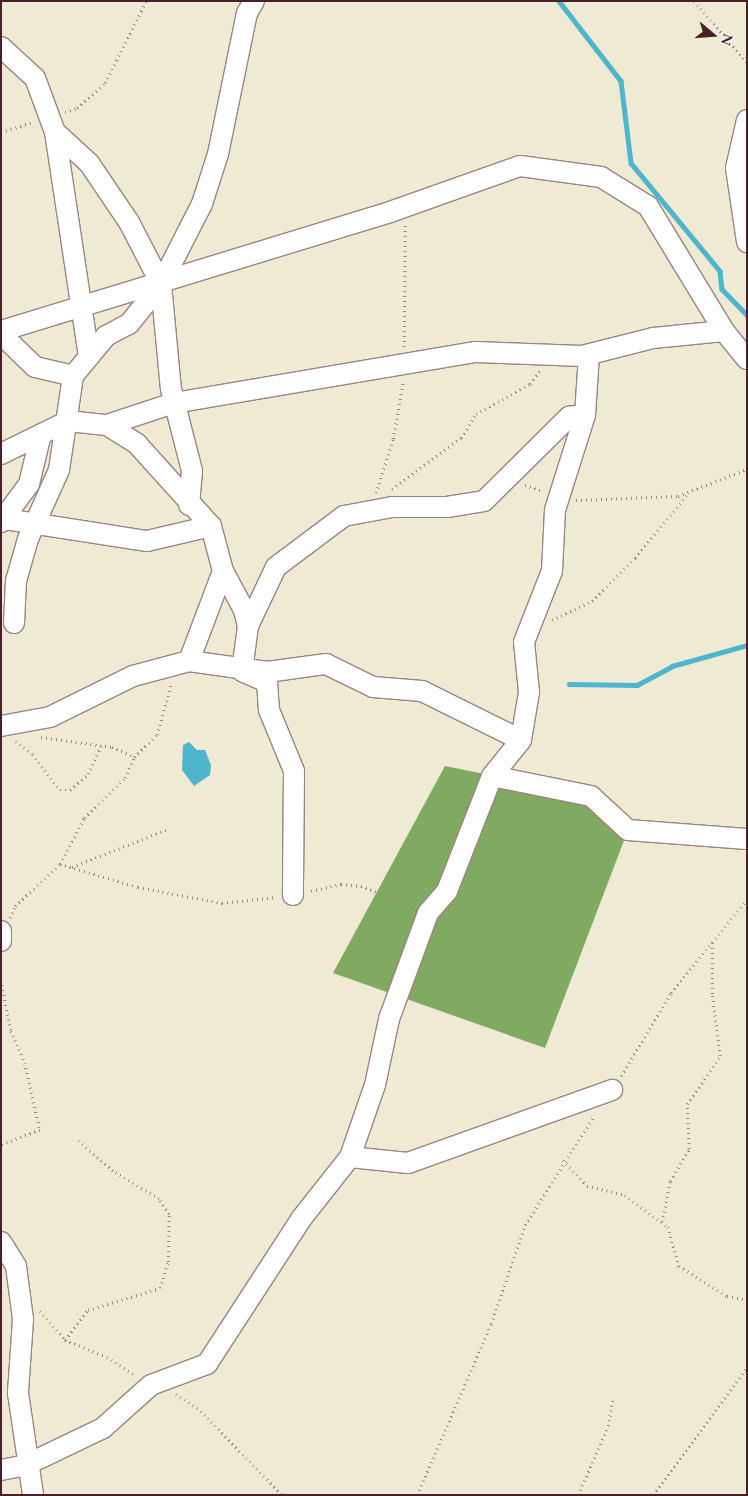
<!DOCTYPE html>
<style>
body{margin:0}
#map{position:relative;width:748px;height:1496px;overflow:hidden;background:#efead4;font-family:"EB Garamond",serif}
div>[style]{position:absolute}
.forest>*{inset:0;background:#80aa62}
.water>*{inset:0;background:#4eb5cc}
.stream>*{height:4.5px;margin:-2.25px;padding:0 2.25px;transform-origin:2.25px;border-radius:2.25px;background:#4eb5cc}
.path>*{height:2.5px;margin-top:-1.25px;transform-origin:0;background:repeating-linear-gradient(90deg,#9c8480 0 1px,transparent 0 5px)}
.roads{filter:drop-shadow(1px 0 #9c8480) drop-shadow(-1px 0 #9c8480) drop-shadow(0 1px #9c8480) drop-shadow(0 -1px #9c8480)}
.minor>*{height:20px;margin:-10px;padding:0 10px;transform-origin:10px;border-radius:10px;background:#fff}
span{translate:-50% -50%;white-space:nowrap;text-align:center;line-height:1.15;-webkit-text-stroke:4.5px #f7f3e8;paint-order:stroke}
.frame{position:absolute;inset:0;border:2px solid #4a1f2b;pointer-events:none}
.north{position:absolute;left:688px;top:10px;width:50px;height:50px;-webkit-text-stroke:4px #f7f3e8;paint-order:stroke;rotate:108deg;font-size:14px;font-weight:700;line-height:20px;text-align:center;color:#4a1f2b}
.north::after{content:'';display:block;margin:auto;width:18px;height:22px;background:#4a1f2b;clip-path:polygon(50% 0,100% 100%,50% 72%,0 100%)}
</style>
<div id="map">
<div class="forest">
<div style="clip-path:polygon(445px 766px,591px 796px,628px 830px,545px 1048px,333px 973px)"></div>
</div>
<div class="water">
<div style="clip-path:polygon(189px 742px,197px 750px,205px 750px,211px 765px,210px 775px,194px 786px,182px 770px,183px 745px)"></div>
</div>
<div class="stream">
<div style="left:559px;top:1px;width:101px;rotate:52.2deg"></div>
<div style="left:621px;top:81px;width:83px;rotate:83deg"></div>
<div style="left:631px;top:163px;width:140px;rotate:50.5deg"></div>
<div style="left:720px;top:271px;width:18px;rotate:84deg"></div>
<div style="left:722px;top:289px;width:36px;rotate:46deg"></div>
<div style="left:569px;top:684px;width:68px;rotate:0.8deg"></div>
<div style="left:637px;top:685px;width:40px;rotate:-28deg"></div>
<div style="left:672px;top:666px;width:78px;rotate:-15.6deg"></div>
</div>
<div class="path">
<div style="left:694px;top:1px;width:81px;rotate:49deg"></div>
<div style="left:65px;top:112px;width:13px;rotate:-18deg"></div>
<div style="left:77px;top:108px;width:38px;rotate:-42deg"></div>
<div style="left:105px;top:83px;width:92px;rotate:-63.4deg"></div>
<div style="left:1px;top:132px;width:34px;rotate:-17deg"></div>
<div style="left:404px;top:347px;width:122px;rotate:-89.5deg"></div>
<div style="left:525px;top:485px;width:20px;rotate:18deg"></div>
<div style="left:392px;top:489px;width:86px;rotate:-36.5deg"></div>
<div style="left:461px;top:438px;width:28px;rotate:-58deg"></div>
<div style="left:476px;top:414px;width:62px;rotate:-29.1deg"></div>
<div style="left:530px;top:384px;width:16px;rotate:-55deg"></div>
<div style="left:376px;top:493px;width:57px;rotate:-72.5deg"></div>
<div style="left:393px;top:439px;width:58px;rotate:-80deg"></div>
<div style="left:576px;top:500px;width:102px;rotate:-2.2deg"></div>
<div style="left:678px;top:496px;width:74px;rotate:-21.4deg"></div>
<div style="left:552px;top:620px;width:44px;rotate:-25.4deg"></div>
<div style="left:592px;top:601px;width:61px;rotate:-45deg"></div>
<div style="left:635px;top:558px;width:82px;rotate:-50.5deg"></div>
<div style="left:41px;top:737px;width:72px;rotate:8deg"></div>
<div style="left:112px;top:747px;width:24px;rotate:24deg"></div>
<div style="left:16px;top:741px;width:21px;rotate:37deg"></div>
<div style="left:33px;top:754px;width:45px;rotate:53.1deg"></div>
<div style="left:60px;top:790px;width:10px"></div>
<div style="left:70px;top:790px;width:24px;rotate:-42deg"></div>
<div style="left:88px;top:774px;width:31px;rotate:-65deg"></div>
<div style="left:60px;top:864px;width:81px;rotate:16.4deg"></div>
<div style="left:138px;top:887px;width:86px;rotate:10.8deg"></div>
<div style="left:222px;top:903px;width:54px;rotate:-6.3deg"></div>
<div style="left:72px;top:867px;width:101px;rotate:-21.5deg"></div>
<div style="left:311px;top:891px;width:31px;rotate:-13deg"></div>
<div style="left:341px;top:884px;width:20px;rotate:6deg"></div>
<div style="left:361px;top:886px;width:56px;rotate:22deg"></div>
<div style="left:10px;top:918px;width:13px;rotate:-67deg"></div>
<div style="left:15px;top:906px;width:62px;rotate:-43deg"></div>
<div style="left:60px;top:864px;width:52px;rotate:-62.4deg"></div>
<div style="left:84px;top:818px;width:57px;rotate:-44.3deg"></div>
<div style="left:125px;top:778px;width:23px;rotate:-67deg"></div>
<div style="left:134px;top:757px;width:32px;rotate:-44deg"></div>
<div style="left:157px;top:735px;width:53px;rotate:-74.6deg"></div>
<div style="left:1px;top:980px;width:52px;rotate:78.9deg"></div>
<div style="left:11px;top:1031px;width:35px;rotate:66deg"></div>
<div style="left:25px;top:1063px;width:69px;rotate:77.4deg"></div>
<div style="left:40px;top:1130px;width:42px;rotate:159deg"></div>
<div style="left:621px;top:1076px;width:97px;rotate:-58.9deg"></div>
<div style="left:671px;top:993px;width:121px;rotate:-51deg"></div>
<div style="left:563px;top:1160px;width:35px;rotate:47deg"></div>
<div style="left:587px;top:1186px;width:39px;rotate:13deg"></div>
<div style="left:625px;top:1195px;width:54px;rotate:36.7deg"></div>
<div style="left:668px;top:1227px;width:41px;rotate:74.2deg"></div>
<div style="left:679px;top:1266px;width:57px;rotate:32deg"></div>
<div style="left:727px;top:1296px;width:20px;rotate:11deg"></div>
<div style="left:662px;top:1222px;width:42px;rotate:-79deg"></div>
<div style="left:670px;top:1181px;width:37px;rotate:-59deg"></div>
<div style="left:689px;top:1149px;width:45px;rotate:-92.5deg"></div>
<div style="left:687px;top:1104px;width:58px;rotate:-55.5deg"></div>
<div style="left:720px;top:1056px;width:63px;rotate:-97.4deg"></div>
<div style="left:712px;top:994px;width:54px;rotate:-90deg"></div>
<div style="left:40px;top:1311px;width:38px;rotate:49deg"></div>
<div style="left:65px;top:1340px;width:45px;rotate:22deg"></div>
<div style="left:107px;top:1357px;width:33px;rotate:33deg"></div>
<div style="left:65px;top:1340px;width:38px;rotate:-53deg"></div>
<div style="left:88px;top:1310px;width:75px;rotate:-17deg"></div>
<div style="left:160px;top:1288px;width:27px;rotate:-73deg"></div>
<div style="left:168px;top:1262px;width:48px;rotate:-88.8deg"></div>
<div style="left:169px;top:1214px;width:18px;rotate:-124deg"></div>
<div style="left:159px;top:1199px;width:54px;rotate:-148.7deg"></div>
<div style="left:113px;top:1171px;width:50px;rotate:-139deg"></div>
<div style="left:176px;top:1394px;width:30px;rotate:34deg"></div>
<div style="left:201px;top:1411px;width:117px;rotate:46deg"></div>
<div style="left:417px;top:1495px;width:186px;rotate:-66.6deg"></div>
<div style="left:491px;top:1324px;width:105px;rotate:-71deg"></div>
<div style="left:525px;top:1225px;width:129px;rotate:-57.7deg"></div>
<div style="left:578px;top:1495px;width:75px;rotate:-66.5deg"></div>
<div style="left:608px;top:1426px;width:29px;rotate:-80deg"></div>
<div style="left:653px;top:1495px;width:159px;rotate:-53.7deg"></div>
</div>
<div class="roads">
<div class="minor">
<div style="left:1px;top:47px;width:46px;rotate:42.4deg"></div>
<div style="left:35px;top:78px;width:58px;rotate:69.7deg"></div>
<div style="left:55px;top:132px;width:227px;rotate:81.4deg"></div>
<div style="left:747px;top:120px;width:49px;rotate:102.9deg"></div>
<div style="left:736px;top:168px;width:75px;rotate:81.5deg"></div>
<div style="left:55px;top:132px;width:46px;rotate:42.4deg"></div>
<div style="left:89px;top:163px;width:71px;rotate:55.9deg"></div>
<div style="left:129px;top:222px;width:70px;rotate:62.7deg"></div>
<div style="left:161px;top:284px;width:105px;rotate:84.6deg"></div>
<div style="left:171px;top:389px;width:85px;rotate:75.6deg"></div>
<div style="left:192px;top:471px;width:34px;rotate:95deg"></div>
<div style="left:1px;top:331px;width:407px;rotate:-17deg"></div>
<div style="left:390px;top:212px;width:138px;rotate:-19.5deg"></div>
<div style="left:520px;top:166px;width:82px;rotate:7.7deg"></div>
<div style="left:601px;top:177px;width:55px;rotate:31.7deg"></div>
<div style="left:648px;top:206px;width:146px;rotate:58.7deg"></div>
<div style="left:1px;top:334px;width:47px;rotate:44.1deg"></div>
<div style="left:35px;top:367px;width:39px;rotate:13deg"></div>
<div style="left:107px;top:425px;width:36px;rotate:32deg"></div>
<div style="left:137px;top:444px;width:110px;rotate:47.9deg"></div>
<div style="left:211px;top:526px;width:47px;rotate:75.1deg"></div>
<div style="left:223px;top:571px;width:44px;rotate:61.7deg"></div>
<div style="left:244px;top:610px;width:16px;rotate:76deg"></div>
<div style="left:248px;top:626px;width:45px;rotate:97.6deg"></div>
<div style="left:242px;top:671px;width:27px;rotate:24deg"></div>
<div style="left:267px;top:682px;width:28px;rotate:86deg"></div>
<div style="left:269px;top:710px;width:66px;rotate:67.7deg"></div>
<div style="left:294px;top:771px;width:124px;rotate:90.5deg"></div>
<div style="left:1px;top:454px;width:75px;rotate:-26.2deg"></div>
<div style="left:68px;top:421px;width:39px;rotate:6deg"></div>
<div style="left:107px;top:425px;width:71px;rotate:-18.2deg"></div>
<div style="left:174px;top:403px;width:306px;rotate:-9.6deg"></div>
<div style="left:476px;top:352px;width:106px;rotate:2.2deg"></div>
<div style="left:582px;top:356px;width:73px;rotate:-14.2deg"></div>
<div style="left:653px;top:338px;width:71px;rotate:-5.6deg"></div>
<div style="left:724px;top:331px;width:36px;rotate:51deg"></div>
<div style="left:5px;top:519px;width:144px;rotate:8.8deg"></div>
<div style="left:147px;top:541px;width:66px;rotate:-13.2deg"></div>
<div style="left:1px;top:522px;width:47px;rotate:-53.6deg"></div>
<div style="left:29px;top:484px;width:51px;rotate:-76.5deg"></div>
<div style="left:14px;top:623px;width:42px;rotate:-87.3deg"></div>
<div style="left:16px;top:581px;width:44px;rotate:-74.1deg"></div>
<div style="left:28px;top:539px;width:76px;rotate:-65.8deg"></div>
<div style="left:59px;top:470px;width:95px;rotate:-81.5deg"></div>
<div style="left:73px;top:376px;width:52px;rotate:-50.5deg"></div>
<div style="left:106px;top:336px;width:26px;rotate:-28deg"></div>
<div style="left:129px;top:324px;width:51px;rotate:-51.3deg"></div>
<div style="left:161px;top:284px;width:90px;rotate:-62.9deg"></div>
<div style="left:202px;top:204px;width:52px;rotate:-72.3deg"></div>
<div style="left:218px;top:154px;width:144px;rotate:-78.4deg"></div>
<div style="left:247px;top:13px;width:14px;rotate:-60deg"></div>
<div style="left:248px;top:626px;width:65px;rotate:-64.6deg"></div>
<div style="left:276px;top:567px;width:85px;rotate:-36.9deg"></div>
<div style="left:344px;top:516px;width:49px;rotate:-10.6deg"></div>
<div style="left:392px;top:507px;width:55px"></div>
<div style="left:447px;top:507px;width:37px;rotate:-9deg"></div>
<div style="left:484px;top:501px;width:120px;rotate:-44.7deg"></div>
<div style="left:569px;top:417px;width:16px;rotate:-7deg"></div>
<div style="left:189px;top:661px;width:96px;rotate:-69.3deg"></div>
<div style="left:1px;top:726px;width:50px;rotate:-10.4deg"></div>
<div style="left:50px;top:717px;width:93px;rotate:-26.3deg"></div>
<div style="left:133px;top:676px;width:58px;rotate:-15deg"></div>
<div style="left:189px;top:661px;width:79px;rotate:8deg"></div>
<div style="left:267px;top:672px;width:60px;rotate:-7.7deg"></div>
<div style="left:326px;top:664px;width:52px;rotate:26.1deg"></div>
<div style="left:373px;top:687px;width:49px;rotate:4.7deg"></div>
<div style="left:422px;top:691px;width:110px;rotate:26.3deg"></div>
<div style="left:492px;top:776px;width:101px;rotate:11.4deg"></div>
<div style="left:591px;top:796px;width:50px;rotate:42.6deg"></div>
<div style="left:628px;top:830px;width:119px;rotate:4.3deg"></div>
<div style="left:1px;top:931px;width:10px;rotate:90deg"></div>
<div style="left:350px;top:1157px;width:58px;rotate:5.9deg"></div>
<div style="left:408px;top:1163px;width:217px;rotate:-19.7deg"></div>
<div style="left:1px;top:1242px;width:28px;rotate:58deg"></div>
<div style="left:16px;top:1266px;width:53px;rotate:82.5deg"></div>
<div style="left:23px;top:1319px;width:74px;rotate:93.9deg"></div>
<div style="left:18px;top:1393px;width:103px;rotate:81.6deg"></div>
<div style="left:1px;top:1470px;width:25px;rotate:-11deg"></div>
<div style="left:26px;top:1465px;width:85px;rotate:-25.7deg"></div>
<div style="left:103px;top:1428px;width:64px;rotate:-41.9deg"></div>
<div style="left:151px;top:1385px;width:60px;rotate:-20.6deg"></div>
<div style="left:207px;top:1364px;width:173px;rotate:-57deg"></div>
<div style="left:301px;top:1219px;width:79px;rotate:-51.7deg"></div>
<div style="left:350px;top:1157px;width:76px;rotate:-70.9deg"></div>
<div style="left:375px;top:1085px;width:67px;rotate:-78deg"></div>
<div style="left:389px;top:1019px;width:113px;rotate:-69.8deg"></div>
<div style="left:428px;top:913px;width:29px;rotate:-49deg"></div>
<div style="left:447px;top:891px;width:123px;rotate:-68.6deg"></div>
<div style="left:492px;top:776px;width:46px;rotate:-51.1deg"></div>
<div style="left:521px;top:740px;width:49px;rotate:-80.5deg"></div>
<div style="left:529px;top:692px;width:50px;rotate:-95.7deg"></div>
<div style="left:524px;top:642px;width:76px;rotate:-68.5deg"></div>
<div style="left:552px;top:571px;width:61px;rotate:-87.2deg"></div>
<div style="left:555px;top:510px;width:100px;rotate:-72.5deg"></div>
<div style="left:585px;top:415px;width:60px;rotate:-86.2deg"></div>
</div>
</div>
<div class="frame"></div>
<div class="north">N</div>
</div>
